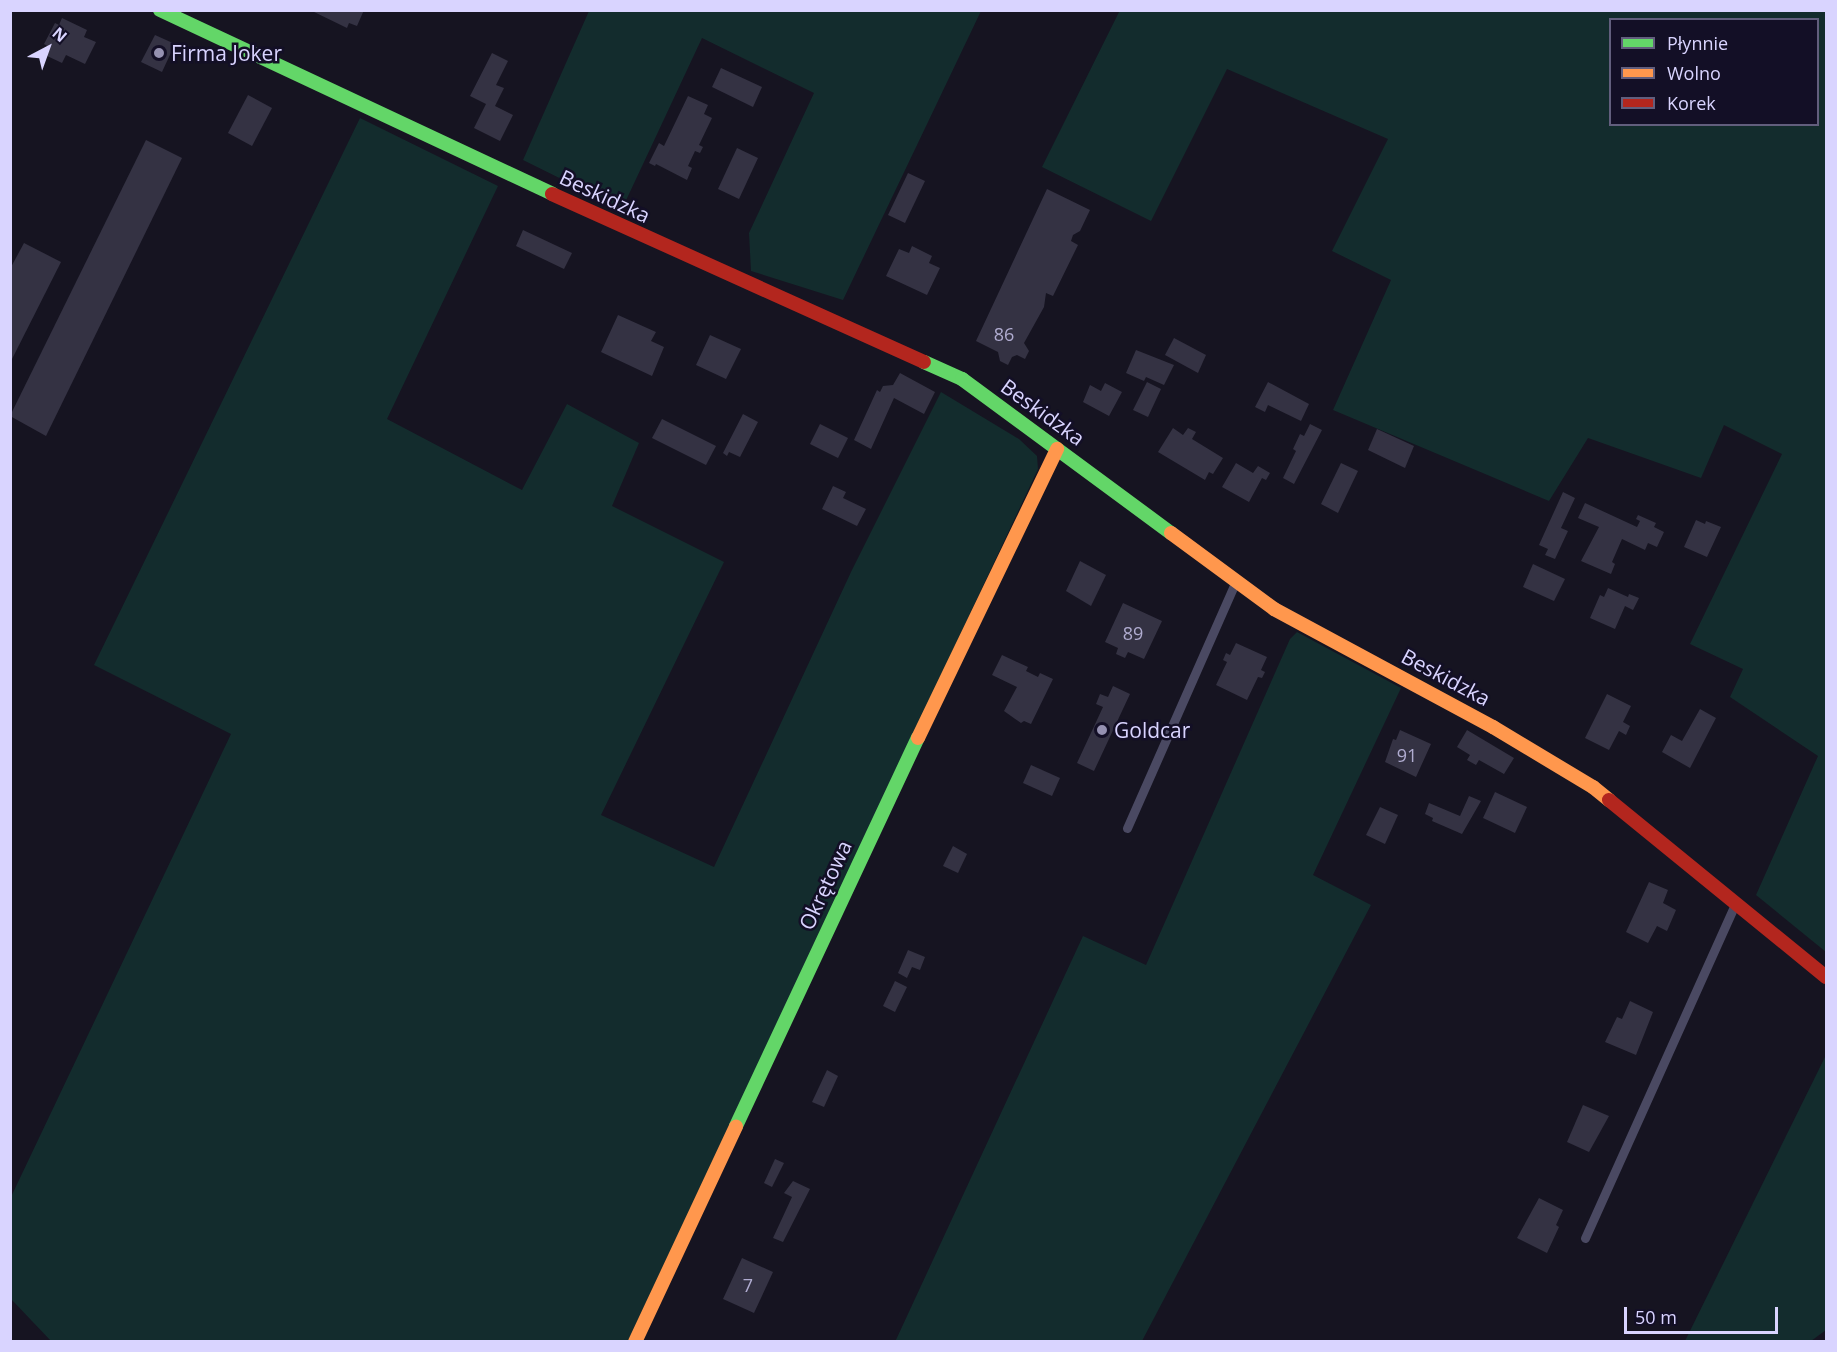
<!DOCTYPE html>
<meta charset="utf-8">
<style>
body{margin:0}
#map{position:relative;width:1837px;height:1352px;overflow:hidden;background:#161421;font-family:"Open Sans",sans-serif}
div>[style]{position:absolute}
.green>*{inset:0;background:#132c2d}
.building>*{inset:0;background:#343243}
.lane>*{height:9px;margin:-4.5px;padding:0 4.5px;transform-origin:4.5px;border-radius:4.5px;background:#4a4962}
.fast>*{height:14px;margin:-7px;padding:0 7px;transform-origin:7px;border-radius:7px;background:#63d668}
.slow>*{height:14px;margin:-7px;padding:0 7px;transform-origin:7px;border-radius:7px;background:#ff974d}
.jam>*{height:14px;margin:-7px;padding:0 7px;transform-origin:7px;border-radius:7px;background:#b3261e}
.dots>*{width:16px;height:16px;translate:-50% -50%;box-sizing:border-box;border:3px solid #130f26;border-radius:50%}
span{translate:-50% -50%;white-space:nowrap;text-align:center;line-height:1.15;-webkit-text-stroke:5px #130f26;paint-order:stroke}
.number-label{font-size:18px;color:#b0acd0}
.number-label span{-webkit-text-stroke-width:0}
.poi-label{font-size:21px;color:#d9d4ff}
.left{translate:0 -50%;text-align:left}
.street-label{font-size:21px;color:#d9d4ff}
.frame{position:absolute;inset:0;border:12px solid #d9d4ff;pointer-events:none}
.legend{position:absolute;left:1609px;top:18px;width:210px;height:108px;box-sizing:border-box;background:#130f26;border:2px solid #625e7d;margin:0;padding:8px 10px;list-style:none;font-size:18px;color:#d9d4ff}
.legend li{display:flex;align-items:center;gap:12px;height:30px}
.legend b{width:30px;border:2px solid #625e7d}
.north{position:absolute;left:18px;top:18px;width:60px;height:60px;-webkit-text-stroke:4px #130f26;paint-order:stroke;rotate:41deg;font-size:16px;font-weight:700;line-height:24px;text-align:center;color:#d9d4ff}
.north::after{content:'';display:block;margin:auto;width:21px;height:27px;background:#d9d4ff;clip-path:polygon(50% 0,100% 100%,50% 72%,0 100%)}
.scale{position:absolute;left:1624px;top:1307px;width:154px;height:27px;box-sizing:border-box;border:3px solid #d9d4ff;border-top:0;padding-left:8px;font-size:18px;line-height:21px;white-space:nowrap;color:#d9d4ff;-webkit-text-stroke:4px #130f26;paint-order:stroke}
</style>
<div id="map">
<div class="green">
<div style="clip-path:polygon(evenodd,1120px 10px,1826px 11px,1826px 952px,1756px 895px,1818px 756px,1730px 697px,1743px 669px,1690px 644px,1782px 454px,1724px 425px,1701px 478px,1588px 438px,1549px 501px,1333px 410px,1391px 280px,1332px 251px,1388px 139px,1227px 69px,1151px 221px,1042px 167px,1120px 10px,1610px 20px,1818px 20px,1818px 124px,1610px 124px,1610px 20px)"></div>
<div style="clip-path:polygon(589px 11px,981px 11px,843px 300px,751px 271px,749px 233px,814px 93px,702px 38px,622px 209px,523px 160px)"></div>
<div style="clip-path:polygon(360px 118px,498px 186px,387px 419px,522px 490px,567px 404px,639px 443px,612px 506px,724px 562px,601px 815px,714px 867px,851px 572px,941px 392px,1019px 439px,1037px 456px,1038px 469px,628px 1341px,51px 1341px,11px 1299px,10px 1199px,231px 734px,94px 665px)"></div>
<div style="clip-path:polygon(1297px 632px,1401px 688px,1313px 875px,1371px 905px,1142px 1341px,895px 1342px,1083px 936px,1146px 965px,1290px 639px)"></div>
<div style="clip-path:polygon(1826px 1055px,1826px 1330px,1811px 1341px,1685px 1341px)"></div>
</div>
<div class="building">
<div style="clip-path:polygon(310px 10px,364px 10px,357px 26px,349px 23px,347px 28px)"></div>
<div style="clip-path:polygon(62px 18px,87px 30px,84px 37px,96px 42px,85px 64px,66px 55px,62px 63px,45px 55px,49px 47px,44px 44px,55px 23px,59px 25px)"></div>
<div style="clip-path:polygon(155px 35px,175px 44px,162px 72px,141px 62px)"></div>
<div style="clip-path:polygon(492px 53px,508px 61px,496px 85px,504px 88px,495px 106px,513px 115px,500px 141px,474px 128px,486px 104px,470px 96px)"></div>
<div style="clip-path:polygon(721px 68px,762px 87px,753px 107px,712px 87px)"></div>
<div style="clip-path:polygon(248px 95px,272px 108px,252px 146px,228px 133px)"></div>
<div style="clip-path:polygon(688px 96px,708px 105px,704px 114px,712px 118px,699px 145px,703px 147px,700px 153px,695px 151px,688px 166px,692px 168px,687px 180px,656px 164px,655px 166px,649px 163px,659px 143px,664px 146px)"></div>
<div style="clip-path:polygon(146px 140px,182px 158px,46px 436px,10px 416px)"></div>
<div style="clip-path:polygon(737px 148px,758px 158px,739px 199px,718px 189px)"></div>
<div style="clip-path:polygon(908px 173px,925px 181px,905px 223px,888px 215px)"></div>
<div style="clip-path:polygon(1047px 189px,1090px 210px,1080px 231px,1073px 235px,1071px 241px,1078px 245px,1053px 296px,1046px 293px,1044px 307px,1024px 343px,1029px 351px,1025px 359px,1017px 355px,1012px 357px,1008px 365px,1000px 361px,998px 352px,976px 341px)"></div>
<div style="clip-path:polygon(523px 230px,572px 253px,564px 269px,516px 246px)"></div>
<div style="clip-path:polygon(24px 243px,61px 262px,10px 363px,10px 269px)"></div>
<div style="clip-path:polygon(912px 246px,932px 256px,929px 263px,940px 268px,927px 295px,886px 276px,899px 249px,909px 253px)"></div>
<div style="clip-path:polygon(618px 315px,656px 332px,651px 341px,664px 347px,652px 376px,601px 352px)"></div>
<div style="clip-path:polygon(710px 335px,741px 349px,726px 379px,696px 365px)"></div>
<div style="clip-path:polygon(1174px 338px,1206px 355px,1198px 373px,1165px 355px)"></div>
<div style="clip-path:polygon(1136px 350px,1174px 365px,1164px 385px,1146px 377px,1144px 381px,1126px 373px)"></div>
<div style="clip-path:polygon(900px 373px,935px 392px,924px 414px,894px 398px,871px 449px,854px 440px,877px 390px,880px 392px,883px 386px,893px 385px)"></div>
<div style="clip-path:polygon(1147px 382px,1161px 389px,1148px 417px,1133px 410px)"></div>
<div style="clip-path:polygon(1268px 382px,1309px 404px,1301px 421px,1268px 405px,1265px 412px,1255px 407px)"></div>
<div style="clip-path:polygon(1105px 383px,1122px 392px,1109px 416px,1083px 402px,1090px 385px,1101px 391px)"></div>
<div style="clip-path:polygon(743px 414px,758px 422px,740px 457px,729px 452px,727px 456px,723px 453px)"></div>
<div style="clip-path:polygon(662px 419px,716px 446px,706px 465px,652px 438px)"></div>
<div style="clip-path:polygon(820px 424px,848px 438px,838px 458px,810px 444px)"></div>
<div style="clip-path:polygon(1310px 424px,1322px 430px,1294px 484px,1283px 478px,1296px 451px,1293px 449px,1300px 434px,1304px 436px)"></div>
<div style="clip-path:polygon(1173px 428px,1183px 435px,1188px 428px,1196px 432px,1192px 439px,1223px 458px,1213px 474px,1209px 472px,1205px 480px,1158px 452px)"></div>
<div style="clip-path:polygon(1377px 429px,1414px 446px,1405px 468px,1368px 450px)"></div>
<div style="clip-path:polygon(1236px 463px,1253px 473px,1258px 466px,1270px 473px,1266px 480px,1262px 478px,1249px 502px,1222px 487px)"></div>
<div style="clip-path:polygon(1341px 463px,1358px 471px,1338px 513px,1321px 504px)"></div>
<div style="clip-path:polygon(833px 486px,846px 492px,843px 498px,866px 509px,857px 526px,822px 509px)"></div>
<div style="clip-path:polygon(1563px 492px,1575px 498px,1561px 528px,1568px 531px,1555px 559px,1545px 555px,1548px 549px,1539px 545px)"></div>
<div style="clip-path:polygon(1585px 503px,1637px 527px,1640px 521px,1636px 519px,1638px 515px,1656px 523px,1654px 527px,1664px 532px,1657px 547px,1648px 543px,1645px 550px,1622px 539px,1612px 562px,1615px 564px,1611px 574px,1581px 561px,1599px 527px,1578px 518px)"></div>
<div style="clip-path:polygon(1696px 520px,1705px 524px,1706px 521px,1721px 527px,1707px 557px,1684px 547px)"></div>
<div style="clip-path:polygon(1080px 561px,1106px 575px,1091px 606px,1066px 591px)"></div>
<div style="clip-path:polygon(1533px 564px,1565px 579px,1554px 601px,1523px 587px)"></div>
<div style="clip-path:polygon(1608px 588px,1628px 597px,1629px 594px,1639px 598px,1633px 610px,1625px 606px,1615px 629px,1590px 618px,1600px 595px,1604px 597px)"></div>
<div style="clip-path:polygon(1123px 603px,1162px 621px,1144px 659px,1128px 652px,1125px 658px,1116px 654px,1118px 648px,1105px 642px)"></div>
<div style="clip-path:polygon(1236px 643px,1267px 657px,1261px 670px,1265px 672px,1262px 678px,1258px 677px,1247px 700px,1216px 685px,1227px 662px,1223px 660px,1226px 653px,1230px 655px)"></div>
<div style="clip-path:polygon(1002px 655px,1028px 667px,1026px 671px,1038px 677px,1040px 673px,1053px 679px,1031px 724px,1024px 721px,1021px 723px,1004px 711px,1017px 687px,992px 675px)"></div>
<div style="clip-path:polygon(1113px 686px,1130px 694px,1094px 771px,1077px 763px,1103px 707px,1096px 704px,1100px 694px,1108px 697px)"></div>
<div style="clip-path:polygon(1607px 694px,1631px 706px,1623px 722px,1630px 726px,1626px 735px,1619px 731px,1609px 750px,1585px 738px)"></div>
<div style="clip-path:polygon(1700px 709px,1716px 718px,1690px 768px,1662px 752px,1671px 735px,1682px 741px)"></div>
<div style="clip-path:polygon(1400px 730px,1431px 744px,1416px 777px,1385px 762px,1393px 739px,1396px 740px)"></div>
<div style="clip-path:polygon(1467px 730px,1514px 758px,1504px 774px,1479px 760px,1476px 765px,1467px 760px,1470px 755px,1457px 747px)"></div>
<div style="clip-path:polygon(1031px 765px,1060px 778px,1052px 796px,1023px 783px)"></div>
<div style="clip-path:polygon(1495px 792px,1527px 807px,1515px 833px,1483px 818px)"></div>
<div style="clip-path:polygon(1469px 796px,1481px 801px,1462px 834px,1432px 821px,1433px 818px,1425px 814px,1429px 803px,1460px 816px)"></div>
<div style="clip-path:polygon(1380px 807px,1398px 815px,1385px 844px,1366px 835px)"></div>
<div style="clip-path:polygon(953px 846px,967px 854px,958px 873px,943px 866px)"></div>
<div style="clip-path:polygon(1649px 882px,1668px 890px,1663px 903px,1676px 910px,1667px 931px,1657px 926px,1648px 943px,1626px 932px)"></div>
<div style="clip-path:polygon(908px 950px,925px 957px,920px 970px,912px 967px,907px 978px,898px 973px)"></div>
<div style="clip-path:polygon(895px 981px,907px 987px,895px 1012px,883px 1006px)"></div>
<div style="clip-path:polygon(1630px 1001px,1653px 1012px,1636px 1055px,1605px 1042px,1617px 1017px,1622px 1019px)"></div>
<div style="clip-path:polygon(827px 1070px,838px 1076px,824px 1107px,812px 1102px)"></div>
<div style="clip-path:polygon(1583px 1105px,1609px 1116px,1589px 1152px,1567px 1142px)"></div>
<div style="clip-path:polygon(775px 1159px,784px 1163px,772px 1187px,764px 1183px)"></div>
<div style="clip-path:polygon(793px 1181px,810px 1189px,783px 1242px,773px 1238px,792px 1197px,784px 1193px)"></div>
<div style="clip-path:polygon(1539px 1198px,1563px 1210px,1556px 1225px,1559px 1227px,1547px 1253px,1517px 1238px)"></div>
<div style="clip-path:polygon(742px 1258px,773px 1272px,754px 1313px,723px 1299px)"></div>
</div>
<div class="lane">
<div style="left:1127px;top:828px;width:268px;rotate:-66.2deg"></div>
<div style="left:1585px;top:1238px;width:365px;rotate:-65.8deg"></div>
</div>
<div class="fast">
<div style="left:160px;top:10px;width:433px;rotate:25.1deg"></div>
<div style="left:924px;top:362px;width:42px;rotate:24.1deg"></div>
<div style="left:962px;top:379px;width:260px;rotate:36.4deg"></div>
<div style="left:736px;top:1126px;width:429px;rotate:-64.9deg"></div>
</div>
<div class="slow">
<div style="left:1171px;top:533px;width:128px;rotate:36.4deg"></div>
<div style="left:1274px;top:609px;width:249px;rotate:28.3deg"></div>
<div style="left:1493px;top:727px;width:117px;rotate:31deg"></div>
<div style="left:1593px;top:787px;width:21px;rotate:39deg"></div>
<div style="left:918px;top:738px;width:321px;rotate:-64.3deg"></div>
<div style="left:635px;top:1342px;width:238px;rotate:-64.9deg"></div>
</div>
<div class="jam">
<div style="left:552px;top:194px;width:408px;rotate:24.3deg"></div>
<div style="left:1609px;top:800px;width:280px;rotate:39.2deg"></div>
</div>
<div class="dots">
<div style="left:159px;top:53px;background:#9591b1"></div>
<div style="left:1102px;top:730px;background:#9591b1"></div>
</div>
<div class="number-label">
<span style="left:1004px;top:334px">86</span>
<span style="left:1133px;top:633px">89</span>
<span style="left:1407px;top:755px">91</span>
<span style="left:748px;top:1285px">7</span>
</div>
<div class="poi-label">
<span class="left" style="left:171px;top:53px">Firma Joker</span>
<span class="left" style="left:1114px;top:730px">Goldcar</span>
</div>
<div class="street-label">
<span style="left:605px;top:196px;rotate:25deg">Beskidzka</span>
<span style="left:1043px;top:412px;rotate:36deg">Beskidzka</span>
<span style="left:1446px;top:677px;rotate:28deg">Beskidzka</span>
<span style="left:825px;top:885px;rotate:-65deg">Okrętowa</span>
</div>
<div class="frame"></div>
<ul class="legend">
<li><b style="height:8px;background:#63d668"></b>Płynnie</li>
<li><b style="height:8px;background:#ff974d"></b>Wolno</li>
<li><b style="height:8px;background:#b3261e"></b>Korek</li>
</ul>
<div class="north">N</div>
<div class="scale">50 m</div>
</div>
